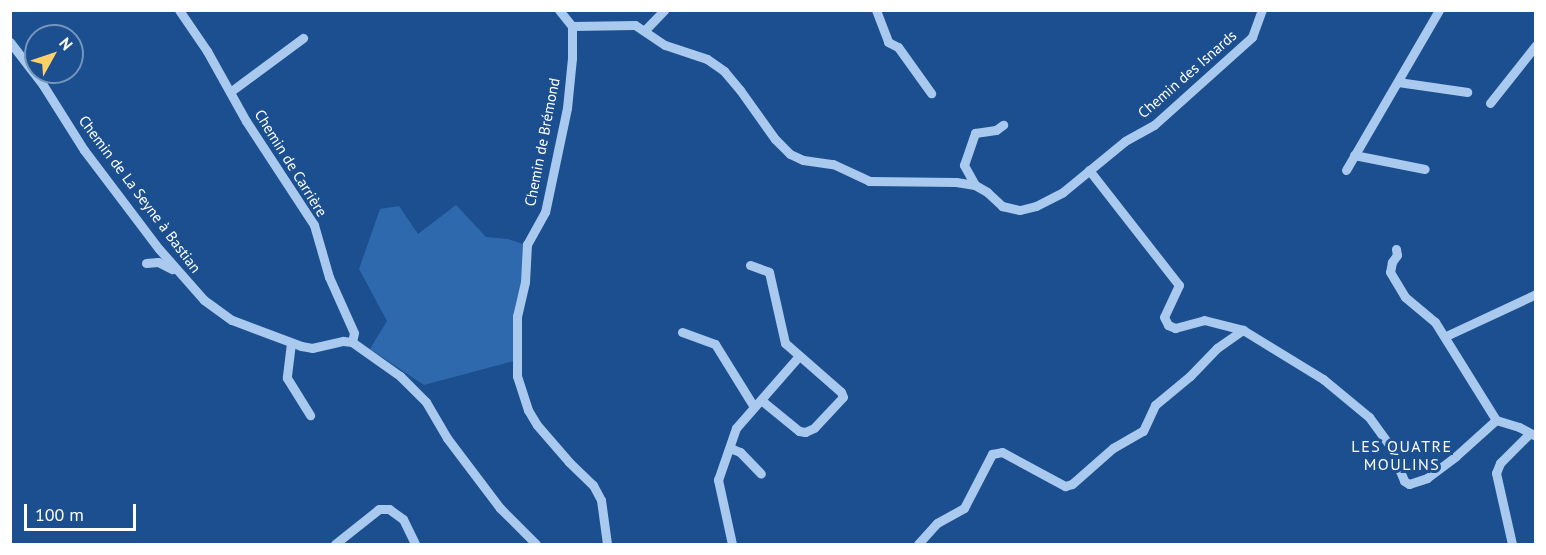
<!DOCTYPE html>
<meta charset="utf-8">
<style>
body{margin:0}
#map{position:relative;width:1546px;height:555px;overflow:hidden;background:#1b4f8f;font-family:"PT Sans",sans-serif}
div>[style]{position:absolute}
.green>*{inset:0;background:#2e69ad}
.minor>*{height:9px;margin:-4.5px;padding:0 4.5px;transform-origin:4.5px;border-radius:4.5px;background:#a9c9ee}
span{translate:-50% -50%;white-space:nowrap;text-align:center;line-height:1.15;-webkit-text-stroke:6px #1b4f8f;paint-order:stroke}
.street-label{font-size:15px;color:#fff}
.neighbourhood-label{font-size:16px;color:#fff;letter-spacing:1.5px}
.frame{position:absolute;inset:0;border:12px solid #fff;pointer-events:none}
.north{position:absolute;left:24px;top:24px;width:60px;height:60px;box-sizing:border-box;background:#1b4f8f;border:2px solid #7695bc;border-radius:50%;rotate:50deg;font-size:16px;font-weight:700;line-height:24px;text-align:center;color:#fff}
.north::after{content:'';display:block;margin:auto;width:21px;height:27px;background:#ffd166;clip-path:polygon(50% 0,100% 100%,50% 72%,0 100%)}
.scale{position:absolute;left:24px;top:504px;width:112px;height:27px;box-sizing:border-box;border:3px solid #fff;border-top:0;padding-left:8px;font-size:18px;line-height:21px;white-space:nowrap;color:#fff;-webkit-text-stroke:4px #1b4f8f;paint-order:stroke}
</style>
<div id="map">
<div class="green">
<div style="clip-path:polygon(456px 205px,486px 237px,508px 239px,526px 245px,514px 361px,424px 385px,370px 349px,387px 321px,359px 269px,380px 209px,399px 206px,418px 234px)"></div>
</div>
<div class="minor">
<div style="left:179px;top:10px;width:50px;rotate:55.7deg"></div>
<div style="left:207px;top:51px;width:80px;rotate:60.9deg"></div>
<div style="left:246px;top:121px;width:124px;rotate:56.8deg"></div>
<div style="left:314px;top:225px;width:54px;rotate:73.9deg"></div>
<div style="left:329px;top:277px;width:61px;rotate:65.9deg"></div>
<div style="left:354px;top:333px;width:9px;rotate:103deg"></div>
<div style="left:559px;top:10px;width:21px;rotate:51deg"></div>
<div style="left:572px;top:26px;width:32px;rotate:90deg"></div>
<div style="left:572px;top:58px;width:50px;rotate:95.7deg"></div>
<div style="left:567px;top:108px;width:106px;rotate:101.9deg"></div>
<div style="left:545px;top:212px;width:37px;rotate:119deg"></div>
<div style="left:527px;top:244px;width:38px;rotate:93deg"></div>
<div style="left:525px;top:282px;width:35px;rotate:103deg"></div>
<div style="left:517px;top:316px;width:60px;rotate:90deg"></div>
<div style="left:517px;top:376px;width:36px;rotate:72deg"></div>
<div style="left:528px;top:410px;width:17px;rotate:59deg"></div>
<div style="left:537px;top:425px;width:49px;rotate:49.1deg"></div>
<div style="left:569px;top:462px;width:33px;rotate:44deg"></div>
<div style="left:593px;top:485px;width:17px;rotate:62deg"></div>
<div style="left:601px;top:500px;width:44px;rotate:82.2deg"></div>
<div style="left:876px;top:10px;width:34px;rotate:69deg"></div>
<div style="left:888px;top:42px;width:11px;rotate:27deg"></div>
<div style="left:898px;top:47px;width:57px;rotate:54.3deg"></div>
<div style="left:572px;top:26px;width:63px;rotate:-0.9deg"></div>
<div style="left:635px;top:25px;width:36px;rotate:34deg"></div>
<div style="left:665px;top:45px;width:44px;rotate:18.4deg"></div>
<div style="left:707px;top:59px;width:21px;rotate:35deg"></div>
<div style="left:724px;top:71px;width:25px;rotate:50deg"></div>
<div style="left:740px;top:90px;width:60px;rotate:54.5deg"></div>
<div style="left:775px;top:139px;width:21px;rotate:45deg"></div>
<div style="left:790px;top:154px;width:14px;rotate:25deg"></div>
<div style="left:803px;top:160px;width:30px;rotate:8deg"></div>
<div style="left:833px;top:164px;width:40px;rotate:25deg"></div>
<div style="left:869px;top:181px;width:87px;rotate:0.7deg"></div>
<div style="left:956px;top:182px;width:19px;rotate:9deg"></div>
<div style="left:975px;top:185px;width:14px;rotate:30deg"></div>
<div style="left:987px;top:192px;width:21px;rotate:43deg"></div>
<div style="left:1002px;top:206px;width:18px;rotate:13deg"></div>
<div style="left:1020px;top:210px;width:16px;rotate:-14deg"></div>
<div style="left:1036px;top:206px;width:30px;rotate:-27deg"></div>
<div style="left:1063px;top:192px;width:80px;rotate:-39.4deg"></div>
<div style="left:1125px;top:141px;width:33px;rotate:-29deg"></div>
<div style="left:1154px;top:125px;width:132px;rotate:-41.9deg"></div>
<div style="left:1252px;top:37px;width:29px;rotate:-70deg"></div>
<div style="left:645px;top:30px;width:28px;rotate:-46deg"></div>
<div style="left:10px;top:42px;width:54px;rotate:52.5deg"></div>
<div style="left:43px;top:85px;width:77px;rotate:57.8deg"></div>
<div style="left:84px;top:150px;width:124px;rotate:52.9deg"></div>
<div style="left:159px;top:249px;width:68px;rotate:48.6deg"></div>
<div style="left:204px;top:300px;width:34px;rotate:36deg"></div>
<div style="left:232px;top:320px;width:74px;rotate:20.6deg"></div>
<div style="left:301px;top:346px;width:11px;rotate:10deg"></div>
<div style="left:312px;top:348px;width:32px;rotate:-13deg"></div>
<div style="left:343px;top:341px;width:9px;rotate:6deg"></div>
<div style="left:352px;top:342px;width:59px;rotate:35.3deg"></div>
<div style="left:400px;top:376px;width:37px;rotate:45deg"></div>
<div style="left:426px;top:402px;width:42px;rotate:59.7deg"></div>
<div style="left:447px;top:438px;width:88px;rotate:52.9deg"></div>
<div style="left:500px;top:508px;width:51px;rotate:45deg"></div>
<div style="left:1398px;top:82px;width:70px;rotate:8.2deg"></div>
<div style="left:230px;top:92px;width:91px;rotate:-36.5deg"></div>
<div style="left:1490px;top:103px;width:74px;rotate:-51.6deg"></div>
<div style="left:1354px;top:155px;width:72px;rotate:11.2deg"></div>
<div style="left:1089px;top:170px;width:146px;rotate:52deg"></div>
<div style="left:1179px;top:285px;width:35px;rotate:115deg"></div>
<div style="left:1164px;top:317px;width:9px;rotate:63deg"></div>
<div style="left:1168px;top:325px;width:8px;rotate:23deg"></div>
<div style="left:1175px;top:328px;width:30px;rotate:-15deg"></div>
<div style="left:1204px;top:320px;width:40px;rotate:14.4deg"></div>
<div style="left:1243px;top:330px;width:94px;rotate:31.5deg"></div>
<div style="left:1323px;top:379px;width:60px;rotate:39.6deg"></div>
<div style="left:1369px;top:417px;width:34px;rotate:54deg"></div>
<div style="left:1389px;top:445px;width:39px;rotate:67deg"></div>
<div style="left:1404px;top:481px;width:6px;rotate:31deg"></div>
<div style="left:1409px;top:484px;width:19px;rotate:-18deg"></div>
<div style="left:1427px;top:478px;width:36px;rotate:-37deg"></div>
<div style="left:1456px;top:456px;width:54px;rotate:-42deg"></div>
<div style="left:1346px;top:170px;width:185px;rotate:-59.8deg"></div>
<div style="left:975px;top:185px;width:23px;rotate:-119deg"></div>
<div style="left:964px;top:165px;width:34px;rotate:-71deg"></div>
<div style="left:975px;top:133px;width:21px;rotate:-8deg"></div>
<div style="left:996px;top:130px;width:9px;rotate:-36deg"></div>
<div style="left:1396px;top:249px;width:6px;rotate:81deg"></div>
<div style="left:1397px;top:255px;width:9px;rotate:126deg"></div>
<div style="left:1392px;top:262px;width:10px;rotate:101deg"></div>
<div style="left:1390px;top:272px;width:29px;rotate:59deg"></div>
<div style="left:1405px;top:297px;width:39px;rotate:40deg"></div>
<div style="left:1435px;top:322px;width:115px;rotate:58.1deg"></div>
<div style="left:146px;top:263px;width:12px;rotate:-5deg"></div>
<div style="left:158px;top:262px;width:16px;rotate:27deg"></div>
<div style="left:750px;top:265px;width:20px;rotate:20deg"></div>
<div style="left:769px;top:272px;width:73px;rotate:77.3deg"></div>
<div style="left:785px;top:343px;width:74px;rotate:41.2deg"></div>
<div style="left:841px;top:392px;width:5px;rotate:68deg"></div>
<div style="left:843px;top:397px;width:42px;rotate:133.1deg"></div>
<div style="left:814px;top:428px;width:10px;rotate:156deg"></div>
<div style="left:805px;top:432px;width:6px;rotate:-171deg"></div>
<div style="left:799px;top:431px;width:49px;rotate:-140.8deg"></div>
<div style="left:682px;top:332px;width:35px;rotate:20deg"></div>
<div style="left:715px;top:344px;width:74px;rotate:58.2deg"></div>
<div style="left:1446px;top:336px;width:99px;rotate:-25deg"></div>
<div style="left:291px;top:343px;width:35px;rotate:97deg"></div>
<div style="left:287px;top:378px;width:44px;rotate:58.1deg"></div>
<div style="left:1496px;top:420px;width:24px;rotate:17deg"></div>
<div style="left:1519px;top:427px;width:19px;rotate:28deg"></div>
<div style="left:730px;top:448px;width:11px;rotate:22deg"></div>
<div style="left:740px;top:452px;width:30px;rotate:46deg"></div>
<div style="left:335px;top:544px;width:56px;rotate:-38.5deg"></div>
<div style="left:379px;top:509px;width:10px"></div>
<div style="left:389px;top:509px;width:17px;rotate:36deg"></div>
<div style="left:403px;top:519px;width:28px;rotate:64deg"></div>
<div style="left:732px;top:544px;width:66px;rotate:-102.3deg"></div>
<div style="left:718px;top:480px;width:55px;rotate:-70.9deg"></div>
<div style="left:736px;top:428px;width:96px;rotate:-48.8deg"></div>
<div style="left:918px;top:544px;width:28px;rotate:-48deg"></div>
<div style="left:937px;top:523px;width:31px;rotate:-29deg"></div>
<div style="left:964px;top:508px;width:61px;rotate:-62.6deg"></div>
<div style="left:992px;top:454px;width:10px;rotate:-11deg"></div>
<div style="left:1002px;top:452px;width:72px;rotate:28.4deg"></div>
<div style="left:1065px;top:486px;width:7px;rotate:-16deg"></div>
<div style="left:1072px;top:484px;width:55px;rotate:-41.3deg"></div>
<div style="left:1113px;top:448px;width:34px;rotate:-30deg"></div>
<div style="left:1143px;top:431px;width:29px;rotate:-65deg"></div>
<div style="left:1155px;top:405px;width:45px;rotate:-39.6deg"></div>
<div style="left:1190px;top:376px;width:39px;rotate:-46deg"></div>
<div style="left:1217px;top:348px;width:32px;rotate:-35deg"></div>
<div style="left:1512px;top:544px;width:73px;rotate:-102.7deg"></div>
<div style="left:1496px;top:473px;width:11px;rotate:-68deg"></div>
<div style="left:1500px;top:463px;width:41px;rotate:-45deg"></div>
</div>
<div class="street-label">
<span style="left:1187px;top:74px;rotate:-41deg">Chemin des Isnards</span>
<span style="left:542px;top:142px;rotate:-79deg">Chemin de Brémond</span>
<span style="left:291px;top:163px;rotate:58deg">Chemin de Carrière</span>
<span style="left:140px;top:194px;rotate:53deg">Chemin de La Seyne à Bastian</span>
</div>
<div class="neighbourhood-label">
<span style="left:1402px;top:455px">LES QUATRE<br>MOULINS</span>
</div>
<div class="frame"></div>
<div class="north">N</div>
<div class="scale">100 m</div>
</div>
